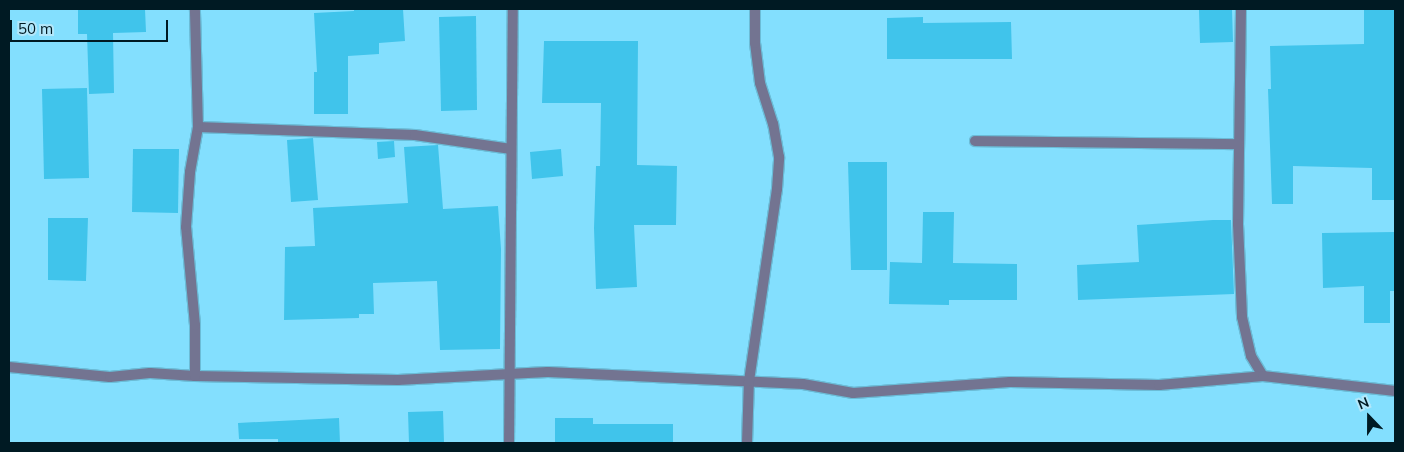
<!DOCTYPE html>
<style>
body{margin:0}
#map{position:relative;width:1404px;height:452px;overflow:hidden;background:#83dffe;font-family:Mulish,sans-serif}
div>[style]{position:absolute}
.building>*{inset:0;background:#40c4eb}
.roads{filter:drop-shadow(1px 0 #6bbcd7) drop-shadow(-1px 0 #6bbcd7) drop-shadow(0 1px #6bbcd7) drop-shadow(0 -1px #6bbcd7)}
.street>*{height:10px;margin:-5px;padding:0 5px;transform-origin:5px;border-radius:5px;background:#737491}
span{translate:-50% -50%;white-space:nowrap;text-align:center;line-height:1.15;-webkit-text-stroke:5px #b3e7fa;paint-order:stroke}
.frame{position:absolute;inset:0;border:10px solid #001a23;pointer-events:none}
.north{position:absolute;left:1344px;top:392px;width:50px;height:50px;-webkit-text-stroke:4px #b3e7fa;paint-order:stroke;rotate:338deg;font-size:14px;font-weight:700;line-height:20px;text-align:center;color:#001a23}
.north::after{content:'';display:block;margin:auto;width:18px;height:22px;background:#001a23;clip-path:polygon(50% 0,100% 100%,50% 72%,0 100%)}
.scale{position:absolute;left:10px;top:20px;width:158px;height:22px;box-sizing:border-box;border:2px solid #001a23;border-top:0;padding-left:6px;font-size:15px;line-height:18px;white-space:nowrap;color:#001a23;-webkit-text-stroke:4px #b3e7fa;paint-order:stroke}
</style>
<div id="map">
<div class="building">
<div style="clip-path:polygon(78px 9px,145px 9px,146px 32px,113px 33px,114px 93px,89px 94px,87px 34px,78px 34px)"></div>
<div style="clip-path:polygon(354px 9px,403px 9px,405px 41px,379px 43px,379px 54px,348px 56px,348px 114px,314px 114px,314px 72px,317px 72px,314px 13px,354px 11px)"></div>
<div style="clip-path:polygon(1199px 9px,1232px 9px,1233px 42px,1200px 43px)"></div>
<div style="clip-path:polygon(1364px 9px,1395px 9px,1395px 200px,1372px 200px,1372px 168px,1293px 166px,1293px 204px,1272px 204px,1268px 89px,1271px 89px,1270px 46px,1364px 44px)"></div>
<div style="clip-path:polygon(476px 16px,477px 110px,441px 111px,439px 17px)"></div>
<div style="clip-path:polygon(923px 17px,923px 23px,1011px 22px,1012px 59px,887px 59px,887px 18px)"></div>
<div style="clip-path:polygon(544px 41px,638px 41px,637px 165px,677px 166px,676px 225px,634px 225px,637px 287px,596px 289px,594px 228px,596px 166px,600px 166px,601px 103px,542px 103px)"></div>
<div style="clip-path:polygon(87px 88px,89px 178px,44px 179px,42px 89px)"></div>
<div style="clip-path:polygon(313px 138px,318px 200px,291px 202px,287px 140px)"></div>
<div style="clip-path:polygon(394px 141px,395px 157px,378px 159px,377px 142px)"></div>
<div style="clip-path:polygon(438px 145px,443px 209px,498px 206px,501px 249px,500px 349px,440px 350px,437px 281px,373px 283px,374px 314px,359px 314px,359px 318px,284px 320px,285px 247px,315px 246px,313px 208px,408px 203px,404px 147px)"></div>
<div style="clip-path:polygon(133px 149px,179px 149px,178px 213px,132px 212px)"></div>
<div style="clip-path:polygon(561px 149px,563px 176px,532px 179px,530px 152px)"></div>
<div style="clip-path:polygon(848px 162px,887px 162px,887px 270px,851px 270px)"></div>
<div style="clip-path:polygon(923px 212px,954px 212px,953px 263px,1017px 264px,1017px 300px,949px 300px,949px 305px,889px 304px,890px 262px,922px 263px)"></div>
<div style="clip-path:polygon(48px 218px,88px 218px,86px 281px,48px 280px)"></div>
<div style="clip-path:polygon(1213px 220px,1231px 220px,1234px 294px,1078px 300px,1077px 265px,1139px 262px,1137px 225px)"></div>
<div style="clip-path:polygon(1395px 232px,1395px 291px,1390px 291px,1390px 323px,1364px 323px,1364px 286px,1323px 288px,1322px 233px)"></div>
<div style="clip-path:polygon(443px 411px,444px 443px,409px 443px,408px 412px)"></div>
<div style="clip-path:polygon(339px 418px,340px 443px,278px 443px,278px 439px,239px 439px,238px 423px)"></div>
<div style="clip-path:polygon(555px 418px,593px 418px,593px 424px,673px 424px,673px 443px,555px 443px)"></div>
</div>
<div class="roads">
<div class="street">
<div style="left:1241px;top:9px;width:215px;rotate:90.8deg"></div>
<div style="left:1238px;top:224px;width:93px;rotate:87.5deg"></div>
<div style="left:1242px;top:317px;width:40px;rotate:77deg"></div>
<div style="left:1251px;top:356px;width:23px;rotate:59deg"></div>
<div style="left:198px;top:127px;width:217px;rotate:2.1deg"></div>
<div style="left:415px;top:135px;width:97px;rotate:8.3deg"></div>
<div style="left:975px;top:141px;width:264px;rotate:0.7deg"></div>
<div style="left:9px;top:367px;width:101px;rotate:5.7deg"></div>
<div style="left:110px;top:377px;width:40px;rotate:-5.7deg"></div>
<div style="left:150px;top:373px;width:45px;rotate:3.8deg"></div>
<div style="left:195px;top:376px;width:203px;rotate:1.1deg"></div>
<div style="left:398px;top:380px;width:150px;rotate:-3.1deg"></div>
<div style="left:548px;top:372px;width:255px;rotate:2.7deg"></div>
<div style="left:803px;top:384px;width:51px;rotate:10.2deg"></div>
<div style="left:853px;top:393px;width:157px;rotate:-4deg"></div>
<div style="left:1010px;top:382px;width:149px;rotate:1.2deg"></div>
<div style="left:1159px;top:385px;width:104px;rotate:-4.9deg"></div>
<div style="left:1263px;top:376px;width:133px;rotate:6.5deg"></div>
<div style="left:195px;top:376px;width:51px;rotate:-90deg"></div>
<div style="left:195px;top:325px;width:98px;rotate:-95.2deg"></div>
<div style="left:186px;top:227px;width:55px;rotate:-85.8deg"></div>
<div style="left:190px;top:172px;width:46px;rotate:-79.9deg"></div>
<div style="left:198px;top:127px;width:118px;rotate:-91.5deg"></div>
<div style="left:509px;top:443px;width:434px;rotate:-89.5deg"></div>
<div style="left:747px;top:443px;width:62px;rotate:-88.2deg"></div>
<div style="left:749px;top:381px;width:194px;rotate:-81.7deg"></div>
<div style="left:777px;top:189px;width:32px;rotate:-86deg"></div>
<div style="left:779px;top:157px;width:34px;rotate:-100deg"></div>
<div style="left:773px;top:124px;width:43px;rotate:-107.6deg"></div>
<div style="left:760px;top:83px;width:40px;rotate:-97.1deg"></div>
<div style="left:755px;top:43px;width:34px;rotate:-90deg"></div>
</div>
</div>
<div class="frame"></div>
<div class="north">N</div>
<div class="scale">50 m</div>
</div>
